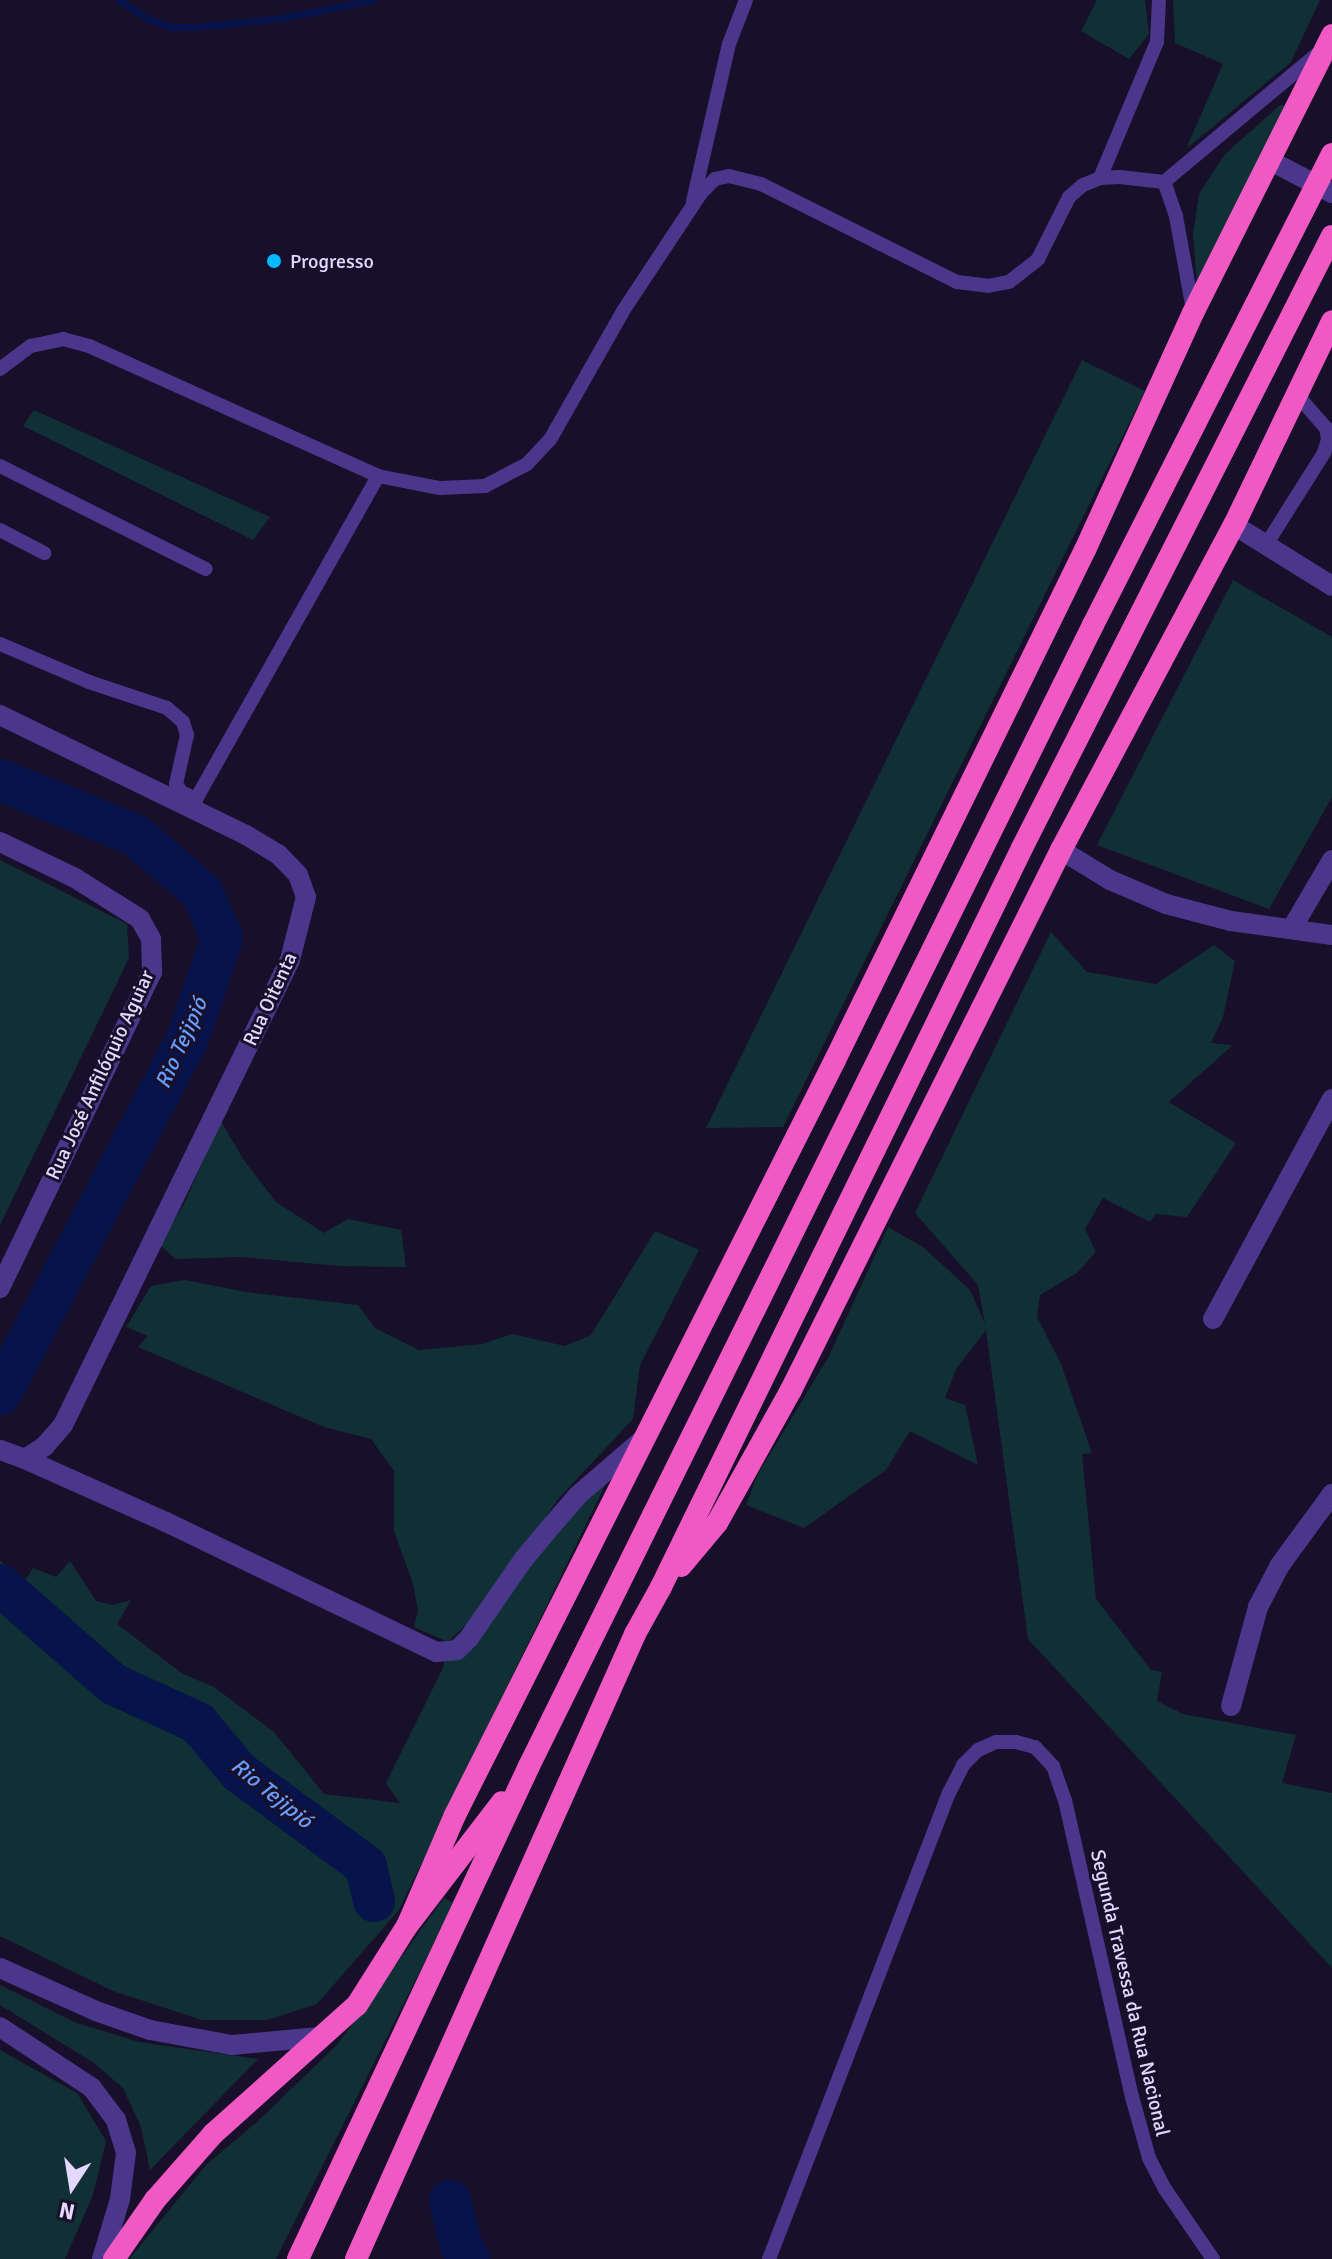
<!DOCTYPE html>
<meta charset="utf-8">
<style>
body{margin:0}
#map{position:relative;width:1332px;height:2259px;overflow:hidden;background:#180f2a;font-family:Signika,sans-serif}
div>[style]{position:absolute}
.green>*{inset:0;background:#113035}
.stream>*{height:7px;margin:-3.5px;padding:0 3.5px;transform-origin:3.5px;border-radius:3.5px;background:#07144b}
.river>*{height:42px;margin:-21px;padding:0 21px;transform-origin:21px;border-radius:21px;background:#07144b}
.service>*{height:14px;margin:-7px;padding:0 7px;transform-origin:7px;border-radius:7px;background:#4a378c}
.minor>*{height:20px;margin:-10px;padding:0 10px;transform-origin:10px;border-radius:10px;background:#4a378c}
.tertiary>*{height:20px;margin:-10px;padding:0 10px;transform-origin:10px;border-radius:10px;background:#4a378c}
.trunk>*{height:22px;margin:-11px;padding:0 11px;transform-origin:11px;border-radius:11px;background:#f059c3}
.trunk-bridge>*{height:22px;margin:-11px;padding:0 11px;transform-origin:11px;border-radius:11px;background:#f059c3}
.dots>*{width:22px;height:22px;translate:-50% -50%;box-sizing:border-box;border:4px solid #180f2a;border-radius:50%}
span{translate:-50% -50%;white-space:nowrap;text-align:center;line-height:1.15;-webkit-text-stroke:6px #180f2a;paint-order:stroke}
.poi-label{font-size:20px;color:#e4d8ff}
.left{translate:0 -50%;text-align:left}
.street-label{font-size:20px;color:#e4d8ff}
.water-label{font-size:22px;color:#669dff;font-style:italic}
.north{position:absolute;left:32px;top:2147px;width:80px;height:80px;-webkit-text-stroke:6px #180f2a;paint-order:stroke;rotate:192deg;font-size:22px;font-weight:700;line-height:32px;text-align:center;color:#e4d8ff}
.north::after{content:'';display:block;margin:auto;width:28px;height:36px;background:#e4d8ff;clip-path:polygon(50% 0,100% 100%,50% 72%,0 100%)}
</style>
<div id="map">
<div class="green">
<div style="clip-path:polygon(1097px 0,1145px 0,1149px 34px,1129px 59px,1081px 31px)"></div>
<div style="clip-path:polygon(1173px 0,1320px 0,1291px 62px,1186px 149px,1223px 64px,1175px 43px)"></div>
<div style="clip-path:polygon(1280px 105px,1288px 106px,1197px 285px,1193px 234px,1199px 194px,1224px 155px)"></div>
<div style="clip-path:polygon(1082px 360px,1145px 391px,783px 1127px,706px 1128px)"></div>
<div style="clip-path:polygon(34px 410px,270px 517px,253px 540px,23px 426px)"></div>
<div style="clip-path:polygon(1233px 580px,1332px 637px,1332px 797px,1269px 909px,1097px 845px)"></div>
<div style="clip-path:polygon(0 860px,127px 924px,129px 958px,0 1225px)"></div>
<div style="clip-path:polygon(1051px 932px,1087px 972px,1156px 984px,1214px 945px,1235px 961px,1223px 1017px,1211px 1043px,1233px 1045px,1169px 1102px,1236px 1143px,1187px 1217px,1156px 1214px,1150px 1222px,1103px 1198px,1085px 1229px,1096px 1252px,1077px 1273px,1040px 1295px,1037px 1317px,1061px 1364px,1092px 1453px,1082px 1454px,1096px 1599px,1151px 1670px,1162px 1672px,1157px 1701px,1183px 1714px,1296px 1735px,1282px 1783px,1332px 1793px,1332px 1968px,1028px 1639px,986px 1330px,956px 1369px,945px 1398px,965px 1405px,978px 1465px,910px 1431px,886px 1470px,804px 1528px,746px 1505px,758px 1474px,829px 1356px,888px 1227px,923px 1247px,970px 1290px,985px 1324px,978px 1285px,915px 1213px)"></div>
<div style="clip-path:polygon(221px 1121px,243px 1159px,276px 1202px,324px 1233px,348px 1219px,401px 1230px,406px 1267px,340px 1266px,241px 1257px,176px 1259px,160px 1245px,184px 1204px)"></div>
<div style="clip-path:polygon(655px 1231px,699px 1250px,640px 1365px,633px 1419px,559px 1498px,481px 1610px,448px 1642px,414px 1627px,418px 1611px,413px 1584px,394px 1531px,394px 1471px,371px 1439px,324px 1427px,138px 1347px,148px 1336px,126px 1327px,151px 1286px,185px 1280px,246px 1292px,358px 1305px,375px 1328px,419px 1350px,482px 1344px,512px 1334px,565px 1346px,591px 1335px)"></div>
<div style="clip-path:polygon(612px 1471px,399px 1910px,317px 2004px,267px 2020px,202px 2020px,113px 1991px,0 1936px,0 1561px,26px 1579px,33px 1568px,56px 1577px,70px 1561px,96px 1601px,113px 1605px,131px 1600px,117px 1624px,183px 1674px,214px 1687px,274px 1732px,324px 1794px,400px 1803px,386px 1783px,443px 1668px,445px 1655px)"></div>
<div style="clip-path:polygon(444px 1898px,454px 1903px,276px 2259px,129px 2259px,207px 2164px,258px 2121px,337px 2045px)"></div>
<div style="clip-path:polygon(0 1985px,74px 2022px,139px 2042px,258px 2059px,150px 2170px,141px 2127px,123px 2088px,94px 2063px,0 2005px)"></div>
<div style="clip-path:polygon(0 2050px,77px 2093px,106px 2141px,93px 2195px,65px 2259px,0 2259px)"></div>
</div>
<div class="stream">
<div style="left:119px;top:0;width:35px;rotate:33deg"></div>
<div style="left:148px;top:19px;width:24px;rotate:19deg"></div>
<div style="left:171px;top:27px;width:23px"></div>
<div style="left:194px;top:27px;width:88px;rotate:-5.8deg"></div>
<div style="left:282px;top:18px;width:93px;rotate:-11.2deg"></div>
</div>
<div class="river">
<div style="left:0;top:780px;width:146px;rotate:22.2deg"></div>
<div style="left:135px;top:835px;width:88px;rotate:40.4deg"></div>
<div style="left:202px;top:892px;width:50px;rotate:66.5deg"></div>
<div style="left:222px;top:938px;width:106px;rotate:108.8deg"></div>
<div style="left:188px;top:1038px;width:403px;rotate:117.8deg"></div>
<div style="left:0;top:1585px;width:150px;rotate:41.2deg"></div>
<div style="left:113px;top:1684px;width:94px;rotate:24.6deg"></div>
<div style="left:198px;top:1723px;width:64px;rotate:50.1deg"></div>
<div style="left:239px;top:1772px;width:158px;rotate:36.5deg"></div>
<div style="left:366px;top:1866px;width:36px;rotate:77deg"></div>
<div style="left:450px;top:2201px;width:45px;rotate:76deg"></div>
<div style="left:461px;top:2245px;width:16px;rotate:60deg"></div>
</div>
<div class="service">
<div style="left:1100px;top:178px;width:147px;rotate:-67.3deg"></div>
<div style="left:1157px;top:42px;width:42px;rotate:-87.3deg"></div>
<div style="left:693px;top:201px;width:161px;rotate:-77.1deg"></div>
<div style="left:729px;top:44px;width:47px;rotate:-68.9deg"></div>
<div style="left:1193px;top:310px;width:96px;rotate:-100.3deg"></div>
<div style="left:1176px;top:216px;width:36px;rotate:-109deg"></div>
<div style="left:1164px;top:182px;width:199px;rotate:-39.9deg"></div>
<div style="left:0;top:369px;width:39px;rotate:-37deg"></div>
<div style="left:31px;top:346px;width:33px;rotate:-12deg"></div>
<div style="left:63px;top:339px;width:27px;rotate:15deg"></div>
<div style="left:89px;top:346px;width:317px;rotate:24.2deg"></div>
<div style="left:378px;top:476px;width:63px;rotate:11deg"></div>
<div style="left:440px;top:488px;width:45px;rotate:-2.5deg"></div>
<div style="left:485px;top:486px;width:47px;rotate:-27.6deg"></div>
<div style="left:527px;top:464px;width:35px;rotate:-47deg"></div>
<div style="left:551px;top:438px;width:146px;rotate:-60.4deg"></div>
<div style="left:623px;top:311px;width:141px;rotate:-56.5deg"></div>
<div style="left:701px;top:193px;width:20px;rotate:-45deg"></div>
<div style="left:715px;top:179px;width:14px;rotate:-12deg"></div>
<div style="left:729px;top:176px;width:33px;rotate:14deg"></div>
<div style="left:761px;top:184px;width:219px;rotate:26.6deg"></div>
<div style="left:957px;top:282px;width:31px;rotate:7deg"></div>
<div style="left:988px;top:286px;width:21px;rotate:-11deg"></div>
<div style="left:1009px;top:282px;width:37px;rotate:-38deg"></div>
<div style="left:1038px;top:259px;width:69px;rotate:-63.4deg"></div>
<div style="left:1069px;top:197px;width:18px;rotate:-41deg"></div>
<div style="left:1083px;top:185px;width:18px;rotate:-22deg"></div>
<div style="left:1100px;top:178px;width:20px;rotate:-3deg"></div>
<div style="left:1120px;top:177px;width:44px;rotate:6.5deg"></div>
<div style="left:0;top:466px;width:230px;rotate:26.6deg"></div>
<div style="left:0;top:530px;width:50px;rotate:27.6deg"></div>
<div style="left:1266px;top:545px;width:109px;rotate:-57.8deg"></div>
<div style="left:1324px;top:453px;width:15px;rotate:-74deg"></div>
<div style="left:1328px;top:439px;width:11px;rotate:-100deg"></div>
<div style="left:1326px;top:428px;width:45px;rotate:-131.4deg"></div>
<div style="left:0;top:644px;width:97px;rotate:23.1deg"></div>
<div style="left:89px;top:682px;width:82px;rotate:18.4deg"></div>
<div style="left:167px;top:708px;width:21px;rotate:41deg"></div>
<div style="left:183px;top:722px;width:14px;rotate:73deg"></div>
<div style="left:187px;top:735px;width:50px;rotate:102.7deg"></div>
<div style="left:176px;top:784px;width:9px;rotate:58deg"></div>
<div style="left:181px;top:792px;width:17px;rotate:25deg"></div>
<div style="left:191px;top:808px;width:381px;rotate:-60.6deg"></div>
<div style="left:769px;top:2259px;width:500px;rotate:-68.9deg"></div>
<div style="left:949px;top:1793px;width:31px;rotate:-63deg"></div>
<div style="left:963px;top:1765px;width:21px;rotate:-45deg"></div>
<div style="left:978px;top:1750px;width:20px;rotate:-24deg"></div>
<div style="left:996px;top:1742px;width:20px"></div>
<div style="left:1016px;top:1742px;width:20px;rotate:15deg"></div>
<div style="left:1035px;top:1747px;width:26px;rotate:47deg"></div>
<div style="left:1053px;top:1766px;width:36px;rotate:71deg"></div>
<div style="left:1065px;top:1800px;width:304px;rotate:77.3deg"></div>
<div style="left:1132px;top:2097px;width:63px;rotate:74.4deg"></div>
<div style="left:1149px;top:2158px;width:35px;rotate:63deg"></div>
<div style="left:1165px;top:2189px;width:85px;rotate:55.6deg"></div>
</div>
<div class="minor">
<div style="left:1234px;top:525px;width:115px;rotate:31.9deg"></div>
<div style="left:0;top:715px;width:274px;rotate:26deg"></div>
<div style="left:246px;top:835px;width:37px;rotate:31deg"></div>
<div style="left:278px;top:854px;width:29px;rotate:46deg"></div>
<div style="left:298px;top:875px;width:23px;rotate:70deg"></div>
<div style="left:306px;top:897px;width:65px;rotate:104.3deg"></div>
<div style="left:290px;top:960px;width:517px;rotate:116.02deg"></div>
<div style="left:63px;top:1425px;width:28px;rotate:131deg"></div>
<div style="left:45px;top:1446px;width:24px;rotate:147deg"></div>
<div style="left:25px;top:1459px;width:27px;rotate:-160deg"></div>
<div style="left:0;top:842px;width:83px;rotate:25.6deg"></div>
<div style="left:75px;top:878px;width:77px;rotate:32.2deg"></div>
<div style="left:140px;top:919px;width:23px;rotate:61deg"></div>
<div style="left:151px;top:939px;width:33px;rotate:88deg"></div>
<div style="left:152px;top:972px;width:351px;rotate:115.7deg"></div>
<div style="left:1061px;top:850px;width:57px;rotate:31.5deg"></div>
<div style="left:1110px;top:880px;width:61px;rotate:23.2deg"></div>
<div style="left:1166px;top:904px;width:67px;rotate:14.7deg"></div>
<div style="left:1231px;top:921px;width:102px;rotate:7.9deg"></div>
<div style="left:1292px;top:928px;width:79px;rotate:-59.5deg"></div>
<div style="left:1213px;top:1319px;width:250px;rotate:-61.6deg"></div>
<div style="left:25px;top:1459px;width:154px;rotate:24.1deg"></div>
<div style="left:166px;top:1522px;width:300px;rotate:25.7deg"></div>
<div style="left:436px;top:1652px;width:21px;rotate:-5deg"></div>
<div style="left:457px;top:1650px;width:17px;rotate:-45deg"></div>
<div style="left:469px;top:1638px;width:95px;rotate:-55.3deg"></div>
<div style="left:523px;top:1560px;width:47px;rotate:-50.2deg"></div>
<div style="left:553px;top:1524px;width:37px;rotate:-49deg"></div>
<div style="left:577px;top:1496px;width:86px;rotate:-40.7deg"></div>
<div style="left:1231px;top:1706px;width:103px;rotate:-74.7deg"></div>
<div style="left:1258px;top:1607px;width:47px;rotate:-62.4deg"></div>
<div style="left:1280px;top:1565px;width:88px;rotate:-53.8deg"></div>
</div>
<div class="tertiary">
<div style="left:1271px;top:161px;width:69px;rotate:27.7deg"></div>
<div style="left:0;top:1968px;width:105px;rotate:24.1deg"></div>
<div style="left:96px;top:2011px;width:57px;rotate:19.4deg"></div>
<div style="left:150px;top:2030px;width:83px;rotate:10.4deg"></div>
<div style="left:232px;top:2045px;width:88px;rotate:-5.2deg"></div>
<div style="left:0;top:2027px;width:110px;rotate:33.5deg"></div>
<div style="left:92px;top:2088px;width:40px;rotate:53deg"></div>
<div style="left:116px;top:2120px;width:34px;rotate:73deg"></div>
<div style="left:126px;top:2153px;width:46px;rotate:97.4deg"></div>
<div style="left:120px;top:2199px;width:63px;rotate:106.7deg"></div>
</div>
<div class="trunk">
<div style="left:681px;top:1566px;width:56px;rotate:-50.1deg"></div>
<div style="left:717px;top:1523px;width:152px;rotate:-60.9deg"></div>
<div style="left:791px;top:1390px;width:604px;rotate:-63.43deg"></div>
<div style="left:1061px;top:850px;width:368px;rotate:-62deg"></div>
<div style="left:1234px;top:525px;width:226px;rotate:-64.3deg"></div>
<div style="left:407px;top:1926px;width:121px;rotate:-66.6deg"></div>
<div style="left:455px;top:1815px;width:845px;rotate:-63.28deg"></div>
<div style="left:835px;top:1060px;width:568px;rotate:-63.89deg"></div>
<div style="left:1085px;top:550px;width:260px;rotate:-65.5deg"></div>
<div style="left:1193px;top:313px;width:311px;rotate:-63.4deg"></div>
<div style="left:114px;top:2259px;width:72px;rotate:-55.2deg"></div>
<div style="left:155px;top:2200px;width:88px;rotate:-48.7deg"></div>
<div style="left:213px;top:2134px;width:193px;rotate:-41.9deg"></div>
<div style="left:357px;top:2005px;width:93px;rotate:-57.7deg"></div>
<div style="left:407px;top:1926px;width:156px;rotate:-52.5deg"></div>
<div style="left:298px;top:2259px;width:544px;rotate:-64.89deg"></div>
<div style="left:529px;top:1766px;width:1273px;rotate:-63.7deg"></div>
<div style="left:356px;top:2259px;width:684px;rotate:-65.94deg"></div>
<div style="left:635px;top:1634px;width:54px;rotate:-61deg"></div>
<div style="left:661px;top:1587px;width:822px;rotate:-63.96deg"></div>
<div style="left:1022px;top:848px;width:686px;rotate:-63.14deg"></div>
</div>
<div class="trunk-bridge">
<div style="left:1093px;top:625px;width:528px;rotate:-63.1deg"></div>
</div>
<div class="dots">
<div style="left:274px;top:261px;background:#04b9ff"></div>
</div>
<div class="poi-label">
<span class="left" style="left:290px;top:261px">Progresso</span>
</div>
<div class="street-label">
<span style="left:270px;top:999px;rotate:-65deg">Rua Oitenta</span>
<span style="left:100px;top:1075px;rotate:-65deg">Rua José Anfilóquio Aguiar</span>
<span style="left:1130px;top:1993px;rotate:77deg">Segunda Travessa da Rua Nacional</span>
</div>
<div class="water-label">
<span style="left:181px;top:1043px;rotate:-66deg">Rio Tejipió</span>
<span style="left:272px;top:1793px;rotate:39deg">Rio Tejipió</span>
</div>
<div class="north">N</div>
</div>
